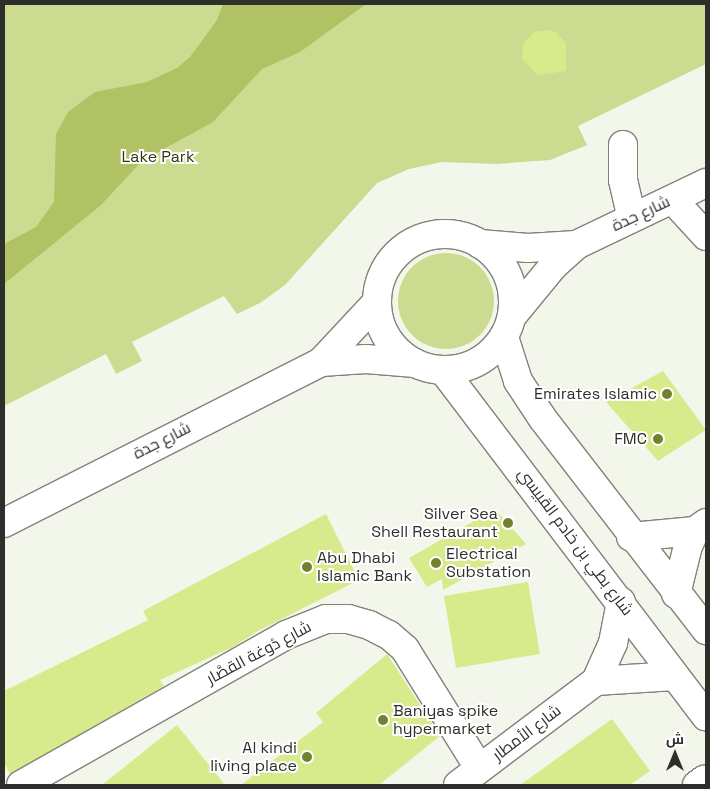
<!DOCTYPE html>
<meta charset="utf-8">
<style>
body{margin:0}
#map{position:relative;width:710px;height:789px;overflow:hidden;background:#f3f6eb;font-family:"Space Grotesk",Cairo,sans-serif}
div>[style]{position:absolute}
.green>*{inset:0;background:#cbdb90}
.round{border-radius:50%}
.water>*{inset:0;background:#b0c264}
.building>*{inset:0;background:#d8eb8c}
.roads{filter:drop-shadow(1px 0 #818379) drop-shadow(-1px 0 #818379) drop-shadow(0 1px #818379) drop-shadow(0 -1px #818379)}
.minor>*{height:28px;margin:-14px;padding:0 14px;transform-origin:14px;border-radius:14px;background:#fff}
.minor>.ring{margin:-14px;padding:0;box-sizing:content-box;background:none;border:28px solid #fff;border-radius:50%}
.dots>*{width:14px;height:14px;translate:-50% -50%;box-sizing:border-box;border:2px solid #fff;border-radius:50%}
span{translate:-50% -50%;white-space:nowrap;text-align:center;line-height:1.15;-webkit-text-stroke:4px #fff;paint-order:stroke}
.park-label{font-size:16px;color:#313710}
.street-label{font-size:16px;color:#2e2f2a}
.poi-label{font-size:16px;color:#2e2f2a}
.right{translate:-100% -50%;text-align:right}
.left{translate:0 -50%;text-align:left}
.frame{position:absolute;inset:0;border:5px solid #2e2f2a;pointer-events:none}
.north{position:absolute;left:650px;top:729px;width:50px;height:50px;-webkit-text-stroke:4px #fff;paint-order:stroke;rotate:0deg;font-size:14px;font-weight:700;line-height:20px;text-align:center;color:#2e2f2a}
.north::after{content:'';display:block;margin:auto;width:18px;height:22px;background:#2e2f2a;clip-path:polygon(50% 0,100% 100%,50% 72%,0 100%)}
</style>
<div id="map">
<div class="green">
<div style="clip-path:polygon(4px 4px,706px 4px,706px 64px,578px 126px,587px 145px,550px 160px,496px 164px,442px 162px,409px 169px,377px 183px,285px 285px,260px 303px,237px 314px,224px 296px,132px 342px,142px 361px,116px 374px,106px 354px,4px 406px)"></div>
<div class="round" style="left:398px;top:253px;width:96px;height:96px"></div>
</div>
<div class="water">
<div style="clip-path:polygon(223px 4px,366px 4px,300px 52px,262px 69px,213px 122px,142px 161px,101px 205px,4px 284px,4px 244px,36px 227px,54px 202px,56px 134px,68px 112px,95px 92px,147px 82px,177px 68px,190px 57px,217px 20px)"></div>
</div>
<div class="building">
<div style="clip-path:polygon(549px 30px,556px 32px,566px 43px,566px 71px,538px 75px,522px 59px,523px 44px,534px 32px)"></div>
<div style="clip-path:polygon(663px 371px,706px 430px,658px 461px,606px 402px)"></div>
<div style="clip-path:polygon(495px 509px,526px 544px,443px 590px,442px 579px,427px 587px,409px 558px)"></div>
<div style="clip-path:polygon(326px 514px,359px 580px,258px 631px,233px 647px,160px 680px,164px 686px,10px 775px,4px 762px,4px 691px,148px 620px,143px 611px)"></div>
<div style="clip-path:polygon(528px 582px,540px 654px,456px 668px,444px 596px)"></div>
<div style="clip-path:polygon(387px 654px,440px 736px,379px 785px,241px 785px,323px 722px,316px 713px)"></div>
<div style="clip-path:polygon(612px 719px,650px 771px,630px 785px,520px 785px)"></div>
<div style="clip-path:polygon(177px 725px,225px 785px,102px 785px)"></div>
</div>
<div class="roads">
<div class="minor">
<div style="left:623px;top:145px;width:35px;rotate:90deg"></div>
<div style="left:623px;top:180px;width:39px;rotate:77deg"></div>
<div style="left:673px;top:200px;width:49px;rotate:47.5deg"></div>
<div class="ring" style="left:377px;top:234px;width:108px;height:108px"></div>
<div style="left:480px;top:244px;width:48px;rotate:4.8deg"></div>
<div style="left:528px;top:248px;width:48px;rotate:-3.6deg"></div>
<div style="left:512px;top:316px;width:65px;rotate:-50.6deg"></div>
<div style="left:553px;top:266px;width:31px;rotate:-42deg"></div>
<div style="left:576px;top:245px;width:144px;rotate:-25.5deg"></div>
<div style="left:504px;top:337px;width:46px;rotate:72.3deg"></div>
<div style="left:518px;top:381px;width:45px;rotate:56.7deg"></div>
<div style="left:543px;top:419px;width:267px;rotate:52.3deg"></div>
<div style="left:321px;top:362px;width:45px;rotate:-3.8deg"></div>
<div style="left:366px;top:359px;width:49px;rotate:4.7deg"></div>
<div style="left:443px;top:370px;width:435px;rotate:52.8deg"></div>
<div style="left:4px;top:523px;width:356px;rotate:-26.9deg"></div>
<div style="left:321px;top:362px;width:81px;rotate:-47deg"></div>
<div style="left:631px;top:537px;width:64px;rotate:-5.4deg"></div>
<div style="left:676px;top:594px;width:49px;rotate:-76deg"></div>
<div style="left:688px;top:546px;width:17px;rotate:-65deg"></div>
<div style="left:695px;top:531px;width:14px;rotate:-36deg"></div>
<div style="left:596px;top:681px;width:79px;rotate:-3.6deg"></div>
<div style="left:21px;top:785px;width:305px;rotate:-29.5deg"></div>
<div style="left:286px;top:635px;width:43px;rotate:-21.8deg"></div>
<div style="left:326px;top:619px;width:22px"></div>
<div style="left:348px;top:619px;width:22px;rotate:16deg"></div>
<div style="left:369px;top:625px;width:22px;rotate:27deg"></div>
<div style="left:389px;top:635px;width:21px;rotate:41deg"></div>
<div style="left:405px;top:649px;width:140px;rotate:58.1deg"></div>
<div style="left:458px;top:785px;width:173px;rotate:-37deg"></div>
<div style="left:596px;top:681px;width:42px;rotate:-65.9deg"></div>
<div style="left:613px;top:643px;width:42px;rotate:-79deg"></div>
<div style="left:697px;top:785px;width:9px;rotate:-36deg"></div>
</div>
</div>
<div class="dots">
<div style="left:667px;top:394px;background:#73812e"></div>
<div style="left:658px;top:439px;background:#73812e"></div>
<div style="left:508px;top:523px;background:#73812e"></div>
<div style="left:436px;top:563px;background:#73812e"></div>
<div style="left:307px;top:567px;background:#73812e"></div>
<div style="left:383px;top:720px;background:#73812e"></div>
<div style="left:307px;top:757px;background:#73812e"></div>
</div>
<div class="park-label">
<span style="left:158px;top:157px">Lake Park</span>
</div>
<div class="street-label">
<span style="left:641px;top:214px;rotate:-25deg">شارع جدة</span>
<span style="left:162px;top:441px;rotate:-27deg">شارع جدة</span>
<span style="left:575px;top:542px;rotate:53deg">شارع بطي بن خادم القبيسي</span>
<span style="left:259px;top:653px;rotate:-28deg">شارع دُوغة القصَّار</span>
<span style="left:527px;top:733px;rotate:-37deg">شارع الأمطار</span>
</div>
<div class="poi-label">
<span class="right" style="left:657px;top:394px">Emirates Islamic</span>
<span class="right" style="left:647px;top:439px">FMC</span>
<span class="right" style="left:498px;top:523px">Silver Sea<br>Shell Restaurant</span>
<span class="left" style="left:446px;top:563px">Electrical<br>Substation</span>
<span class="left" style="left:317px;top:567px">Abu Dhabi<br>Islamic Bank</span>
<span class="left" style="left:393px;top:720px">Baniyas spike<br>hypermarket</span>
<span class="right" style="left:297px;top:757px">Al kindi<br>living place</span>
</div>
<div class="frame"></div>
<div class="north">ش</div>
</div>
